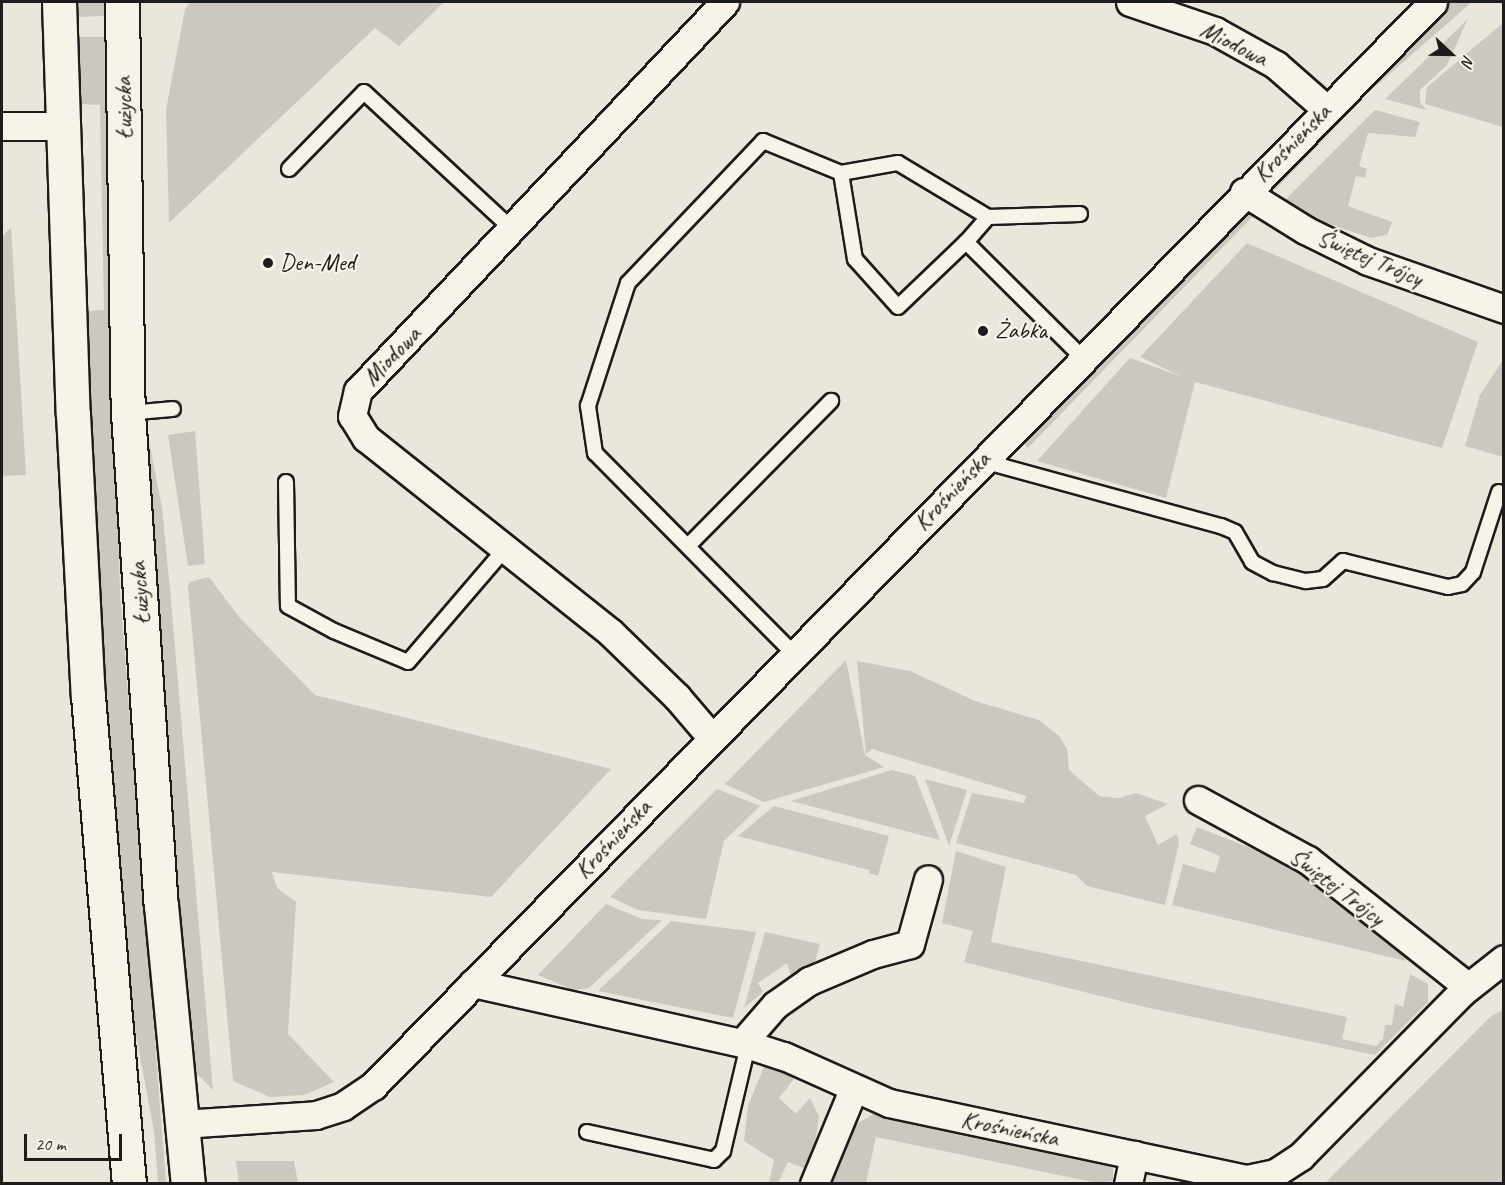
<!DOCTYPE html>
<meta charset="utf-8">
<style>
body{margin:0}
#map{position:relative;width:1505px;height:1185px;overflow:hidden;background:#eae6dc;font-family:Caveat,sans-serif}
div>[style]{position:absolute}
.green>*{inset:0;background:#ccc8c0}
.roads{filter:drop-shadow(2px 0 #1c1c1c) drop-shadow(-2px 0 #1c1c1c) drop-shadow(0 2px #1c1c1c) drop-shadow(0 -2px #1c1c1c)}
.lane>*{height:14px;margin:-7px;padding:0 7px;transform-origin:7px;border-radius:7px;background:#f7f3e8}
.street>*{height:27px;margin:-13.5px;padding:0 13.5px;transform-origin:13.5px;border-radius:13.5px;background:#f7f3e8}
.secondary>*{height:33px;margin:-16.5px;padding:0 16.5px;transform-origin:16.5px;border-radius:16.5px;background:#f7f3e8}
.dots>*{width:16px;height:16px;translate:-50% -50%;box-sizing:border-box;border:3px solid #f7f3e8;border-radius:50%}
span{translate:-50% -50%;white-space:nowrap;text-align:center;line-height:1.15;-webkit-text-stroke:4.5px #f7f3e8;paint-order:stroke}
.street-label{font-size:24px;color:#1c1c1c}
.poi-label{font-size:24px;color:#1c1c1c}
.left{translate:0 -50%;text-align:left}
.frame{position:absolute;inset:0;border:3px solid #1c1c1c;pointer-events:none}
.north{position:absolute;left:1421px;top:24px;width:60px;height:60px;-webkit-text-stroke:4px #f7f3e8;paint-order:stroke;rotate:112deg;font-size:16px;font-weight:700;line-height:24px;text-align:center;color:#1c1c1c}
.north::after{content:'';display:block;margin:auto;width:21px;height:27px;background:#1c1c1c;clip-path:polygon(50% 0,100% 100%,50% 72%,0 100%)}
.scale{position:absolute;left:24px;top:1134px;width:98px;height:27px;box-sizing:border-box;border:3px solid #1c1c1c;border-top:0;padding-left:8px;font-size:18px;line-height:21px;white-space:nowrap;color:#1c1c1c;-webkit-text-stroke:4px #f7f3e8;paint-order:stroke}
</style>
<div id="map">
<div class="green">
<div style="clip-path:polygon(76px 2px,104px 2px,104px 16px,77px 17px)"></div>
<div style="clip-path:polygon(190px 2px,444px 2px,399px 46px,375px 28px,169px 223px,166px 110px,185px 9px)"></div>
<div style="clip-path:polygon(1448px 2px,1472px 2px,1368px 93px,1363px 88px)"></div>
<div style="clip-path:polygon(1468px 19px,1447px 65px,1420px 90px,1420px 102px,1426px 110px,1385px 99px)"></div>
<div style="clip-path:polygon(1503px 23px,1503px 127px,1425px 104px,1427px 87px)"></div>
<div style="clip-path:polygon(78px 37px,105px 37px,120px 591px,166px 1183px,158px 1183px,154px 1132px,126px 980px,89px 444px,85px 311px,104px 310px,100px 105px,80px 104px)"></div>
<div style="clip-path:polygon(1356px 97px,1361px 101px,1275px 190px,1271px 189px,1270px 185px)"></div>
<div style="clip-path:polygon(1375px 110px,1420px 122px,1415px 137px,1368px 133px,1359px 166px,1367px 169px,1365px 178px,1356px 176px,1348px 206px,1392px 222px,1387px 235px,1371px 238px,1278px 207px)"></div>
<div style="clip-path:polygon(1247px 211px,1256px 213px,1028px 448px,1025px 445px,1029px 432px)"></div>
<div style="clip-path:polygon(11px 227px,26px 475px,2px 476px,2px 237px)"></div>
<div style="clip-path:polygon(1247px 243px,1478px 342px,1442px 448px,1195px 382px,1166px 498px,1037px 461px,1130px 358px,1183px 377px,1140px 357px)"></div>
<div style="clip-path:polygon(1503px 360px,1504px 361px,1503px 457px,1465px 446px,1480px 395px)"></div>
<div style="clip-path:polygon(147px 431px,162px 508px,170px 589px,213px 1090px,194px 1071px,161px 678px)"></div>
<div style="clip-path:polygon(195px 431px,205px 564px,188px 566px,168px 435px)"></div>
<div style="clip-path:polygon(209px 577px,239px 617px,315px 695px,611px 769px,491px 897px,272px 872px,277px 888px,296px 902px,288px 1034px,334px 1082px,304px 1095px,270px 1097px,233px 1081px,188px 587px,190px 582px)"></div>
<div style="clip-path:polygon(846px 660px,865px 755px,884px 767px,764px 802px,725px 784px)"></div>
<div style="clip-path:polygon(857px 661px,910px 671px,975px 701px,1039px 720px,1059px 736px,1067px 749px,1069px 770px,1099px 796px,1119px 798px,1136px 793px,1168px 804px,1145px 816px,1158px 845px,1177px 834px,1179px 843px,1165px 905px,1087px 886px,1076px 875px,956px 843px,972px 793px,1024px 803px,1026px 796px,872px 749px,866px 754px)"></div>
<div style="clip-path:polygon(892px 770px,915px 776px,940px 840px,791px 801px)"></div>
<div style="clip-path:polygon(925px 779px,967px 790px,949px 846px)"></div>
<div style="clip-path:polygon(717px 789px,760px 806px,724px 841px,706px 919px,638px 910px,610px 897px)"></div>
<div style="clip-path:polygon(774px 806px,889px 836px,878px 876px,869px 873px,869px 870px,738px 836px)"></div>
<div style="clip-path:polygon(1197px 827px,1309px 871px,1411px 949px,1406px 961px,1172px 905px,1183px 864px,1215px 873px,1220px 856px,1190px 844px)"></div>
<div style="clip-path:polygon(956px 851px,1006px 867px,991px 942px,1347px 1017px,1342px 1039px,1376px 1046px,1383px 1039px,1385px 1025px,1392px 1025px,1395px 1004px,1403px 1007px,1410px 974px,1428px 984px,1428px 1002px,1375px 1055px,1145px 1007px,964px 962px,973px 931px,942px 923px)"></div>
<div style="clip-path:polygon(606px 904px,642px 919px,662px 920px,589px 988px,573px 990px,538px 975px)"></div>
<div style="clip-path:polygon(671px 921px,756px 932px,733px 1018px,598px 991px)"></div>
<div style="clip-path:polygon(765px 932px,820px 944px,814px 965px,796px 976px,790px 974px,787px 963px,758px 983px,763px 992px,744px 1008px)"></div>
<div style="clip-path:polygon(1503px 1010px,1503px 1183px,1325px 1183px,1491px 1016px)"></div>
<div style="clip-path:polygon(773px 1062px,794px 1079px,779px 1098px,796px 1114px,810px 1098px,819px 1116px,811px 1171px,788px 1162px,778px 1183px,769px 1183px,774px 1160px,744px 1141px,748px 1106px,765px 1064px)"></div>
<div style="clip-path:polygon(873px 1114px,1105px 1161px,1113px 1166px,1113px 1181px,1097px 1183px,876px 1137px,866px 1183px,829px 1184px,855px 1125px)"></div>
<div style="clip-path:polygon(236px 1161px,294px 1161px,298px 1183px,239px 1183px)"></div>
</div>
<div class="roads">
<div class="lane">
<div style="left:289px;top:169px;width:107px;rotate:-45.8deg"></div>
<div style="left:364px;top:92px;width:203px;rotate:42.8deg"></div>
<div style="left:841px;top:173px;width:58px;rotate:-10deg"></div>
<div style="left:898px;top:163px;width:105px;rotate:31deg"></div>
<div style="left:988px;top:217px;width:33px;rotate:131deg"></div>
<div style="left:988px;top:217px;width:92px;rotate:-1.9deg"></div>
<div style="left:128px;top:413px;width:45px;rotate:-5.1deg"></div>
<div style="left:983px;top:461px;width:247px;rotate:15.3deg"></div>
<div style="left:1221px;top:526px;width:15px;rotate:23deg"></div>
<div style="left:1235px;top:532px;width:34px;rotate:60deg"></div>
<div style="left:1252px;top:562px;width:24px;rotate:28deg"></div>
<div style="left:1273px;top:573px;width:34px;rotate:14deg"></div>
<div style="left:1306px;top:581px;width:17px;rotate:-7deg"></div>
<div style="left:1323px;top:579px;width:27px;rotate:-42deg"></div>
<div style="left:1343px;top:561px;width:108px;rotate:13.9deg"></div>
<div style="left:1448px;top:587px;width:14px;rotate:-12deg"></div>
<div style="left:1462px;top:584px;width:16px;rotate:-47deg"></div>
<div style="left:1473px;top:572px;width:84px;rotate:-72deg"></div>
<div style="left:286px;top:482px;width:124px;rotate:89.1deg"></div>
<div style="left:288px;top:606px;width:52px;rotate:28.5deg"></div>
<div style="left:334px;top:631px;width:80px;rotate:22.7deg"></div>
<div style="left:408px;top:662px;width:149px;rotate:-49.4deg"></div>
<div style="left:688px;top:546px;width:204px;rotate:-45.4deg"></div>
<div style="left:794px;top:654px;width:283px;rotate:-134.7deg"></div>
<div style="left:595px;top:453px;width:48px;rotate:-98.5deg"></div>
<div style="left:588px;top:406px;width:129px;rotate:-72deg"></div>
<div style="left:628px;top:283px;width:196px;rotate:-46.4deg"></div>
<div style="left:763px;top:141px;width:84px;rotate:22.3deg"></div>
<div style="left:841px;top:173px;width:87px;rotate:80.8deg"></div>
<div style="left:855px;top:259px;width:64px;rotate:48.1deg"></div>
<div style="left:898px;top:307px;width:94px;rotate:-43.7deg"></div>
<div style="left:966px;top:242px;width:163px;rotate:44.8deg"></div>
<div style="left:587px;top:1132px;width:130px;rotate:12.4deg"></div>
<div style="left:714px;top:1160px;width:13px;rotate:-45deg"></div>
<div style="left:723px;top:1151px;width:109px;rotate:-76.7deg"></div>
</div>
<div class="street">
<div style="left:1130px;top:2px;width:90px;rotate:18.8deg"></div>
<div style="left:1215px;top:31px;width:70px;rotate:29.1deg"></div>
<div style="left:1276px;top:65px;width:67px;rotate:41.3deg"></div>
<div style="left:2px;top:126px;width:61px"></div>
<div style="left:1244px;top:192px;width:72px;rotate:31.9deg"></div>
<div style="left:1305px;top:230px;width:70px;rotate:26.2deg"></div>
<div style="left:1368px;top:261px;width:144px;rotate:19.4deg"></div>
<div style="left:712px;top:738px;width:54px;rotate:-130.5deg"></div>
<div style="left:677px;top:697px;width:93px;rotate:-135.9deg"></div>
<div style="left:610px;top:632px;width:312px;rotate:-141.5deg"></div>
<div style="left:366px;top:438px;width:26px;rotate:-122deg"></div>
<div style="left:352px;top:416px;width:26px;rotate:-77deg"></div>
<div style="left:358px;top:391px;width:535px;rotate:-46.67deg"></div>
<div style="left:1198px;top:800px;width:125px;rotate:28.6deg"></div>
<div style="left:1308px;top:860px;width:204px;rotate:38.4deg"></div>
<div style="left:473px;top:983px;width:280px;rotate:12.6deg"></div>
<div style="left:746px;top:1044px;width:40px;rotate:18deg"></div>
<div style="left:784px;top:1056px;width:115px;rotate:24.1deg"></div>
<div style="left:889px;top:1103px;width:366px;rotate:12deg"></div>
<div style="left:1247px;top:1179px;width:29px;rotate:-12deg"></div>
<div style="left:1275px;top:1173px;width:31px;rotate:-33deg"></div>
<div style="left:1301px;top:1156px;width:230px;rotate:-45.5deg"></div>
<div style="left:1462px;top:992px;width:53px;rotate:-38.2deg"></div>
<div style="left:742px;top:1043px;width:50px;rotate:-49deg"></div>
<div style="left:775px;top:1005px;width:42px;rotate:-35.2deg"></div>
<div style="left:809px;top:981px;width:69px;rotate:-22.9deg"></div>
<div style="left:873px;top:954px;width:38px;rotate:-15deg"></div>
<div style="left:910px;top:944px;width:67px;rotate:-74.5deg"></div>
<div style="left:182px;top:1124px;width:134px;rotate:-3.8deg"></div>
<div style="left:316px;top:1115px;width:28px;rotate:-18deg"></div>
<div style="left:343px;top:1106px;width:36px;rotate:-34deg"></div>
<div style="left:373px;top:1086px;width:1516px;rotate:-45.64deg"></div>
<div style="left:814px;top:1184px;width:102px;rotate:-67.5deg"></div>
<div style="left:1128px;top:1184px;width:30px;rotate:-78deg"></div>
</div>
<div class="secondary">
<div style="left:59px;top:2px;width:412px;rotate:88.1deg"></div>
<div style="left:73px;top:414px;width:282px;rotate:87deg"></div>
<div style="left:88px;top:696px;width:490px;rotate:85.2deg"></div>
<div style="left:122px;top:2px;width:411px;rotate:89.2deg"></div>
<div style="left:128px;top:413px;width:493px;rotate:86.2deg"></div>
<div style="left:161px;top:905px;width:280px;rotate:84.5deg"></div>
</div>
</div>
<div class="dots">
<div style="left:268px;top:263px;background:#1c1c1c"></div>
<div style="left:983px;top:331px;background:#1c1c1c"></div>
</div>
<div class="street-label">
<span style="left:1234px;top:44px;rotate:27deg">Miodowa</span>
<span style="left:124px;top:108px;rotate:-91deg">Łużycka</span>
<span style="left:1292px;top:143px;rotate:-45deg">Krośnieńska</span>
<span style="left:1370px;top:258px;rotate:23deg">Świętej Trójcy</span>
<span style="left:392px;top:356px;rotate:-46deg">Miodowa</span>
<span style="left:952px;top:491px;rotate:-46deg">Krośnieńska</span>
<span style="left:140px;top:593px;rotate:-94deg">Łużycka</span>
<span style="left:613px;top:839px;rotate:-46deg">Krośnieńska</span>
<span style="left:1337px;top:887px;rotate:37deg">Świętej Trójcy</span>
<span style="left:1010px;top:1129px;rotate:12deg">Krośnieńska</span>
</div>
<div class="poi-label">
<span class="left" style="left:280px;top:263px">Den-Med</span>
<span class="left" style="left:995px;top:331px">Żabka</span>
</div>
<div class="frame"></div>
<div class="north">N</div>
<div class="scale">20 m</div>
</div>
